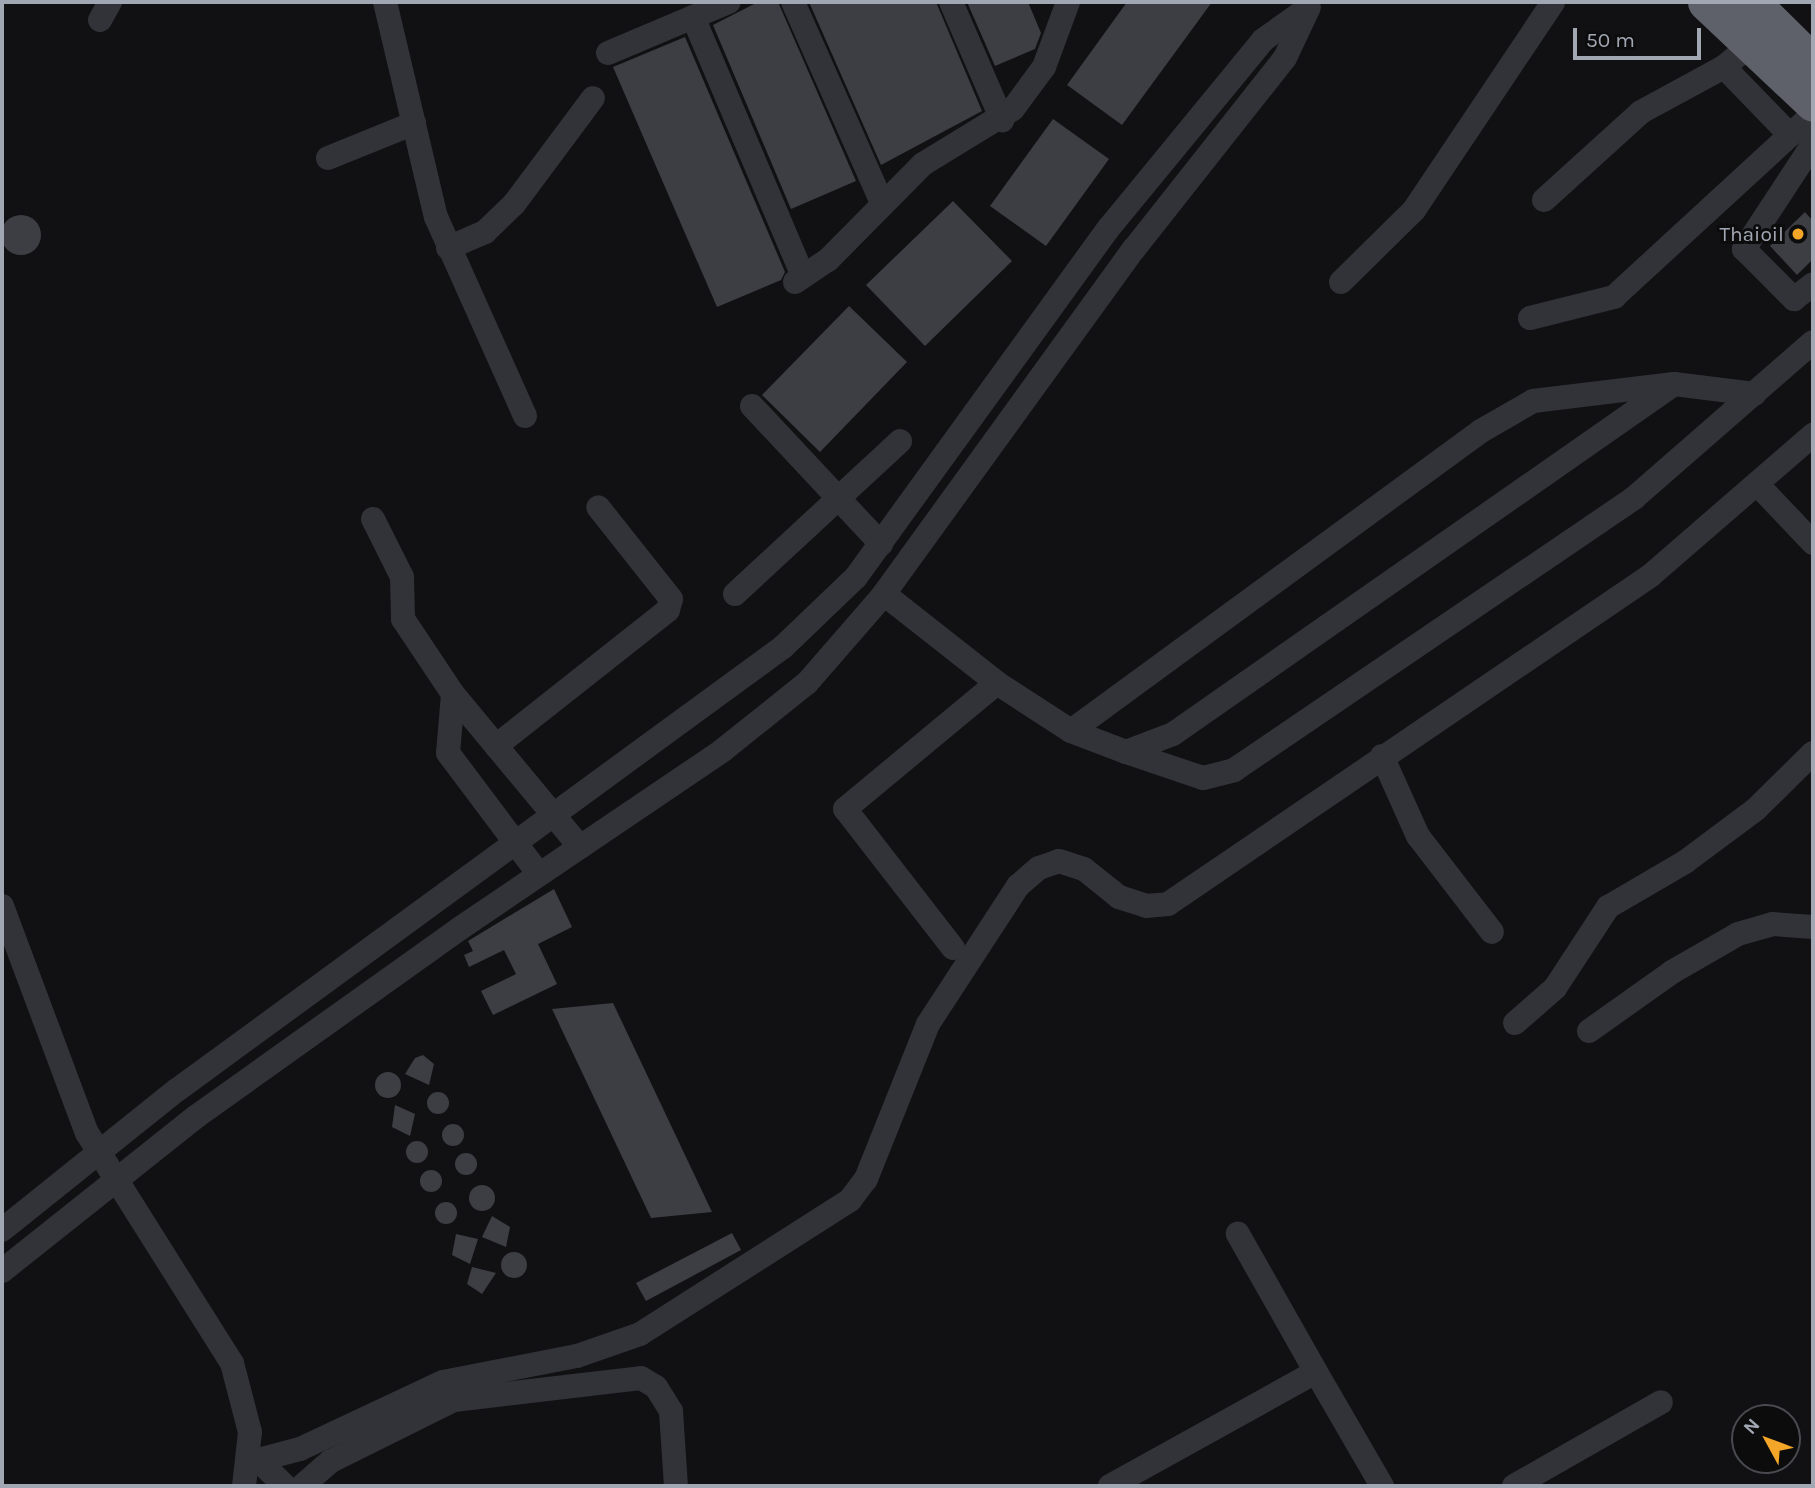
<!DOCTYPE html>
<style>
body{margin:0}
#map{position:relative;width:1815px;height:1488px;overflow:hidden;background:#111113;font-family:Karla,sans-serif}
div>[style]{position:absolute}
.building>*{inset:0;background:#3d3e43}
.round{border-radius:50%}
.minor>*{height:24px;margin:-12px;padding:0 12px;transform-origin:12px;border-radius:12px;background:#323338}
.highway>*{height:37px;margin:-18.5px;padding:0 18.5px;transform-origin:18.5px;border-radius:18.5px;background:#5e6169}
.dots>*{width:19px;height:19px;translate:-50% -50%;box-sizing:border-box;border:4px solid #0c0c0d;border-radius:50%}
span{translate:-50% -50%;white-space:nowrap;text-align:center;line-height:1.15;-webkit-text-stroke:6px #0c0c0d;paint-order:stroke}
.poi-label{font-size:21px;color:#a2a8b3}
.right{translate:-100% -50%;text-align:right}
.frame{position:absolute;inset:0;border:4px solid #a2a8b3;pointer-events:none}
.north{position:absolute;left:1731px;top:1404px;width:70px;height:70px;box-sizing:border-box;background:#0c0c0d;border:2px solid #484a4f;border-radius:50%;rotate:311deg;font-size:19px;font-weight:700;line-height:28px;text-align:center;color:#a2a8b3}
.north::after{content:'';display:block;margin:auto;width:24px;height:32px;background:#f4a628;clip-path:polygon(50% 0,100% 100%,50% 72%,0 100%)}
.scale{position:absolute;left:1573px;top:28px;width:128px;height:32px;box-sizing:border-box;border:4px solid #a2a8b3;border-top:0;padding-left:9px;font-size:21px;line-height:24px;white-space:nowrap;color:#a2a8b3;-webkit-text-stroke:5px #0c0c0d;paint-order:stroke}
</style>
<div id="map">
<div class="building">
<div style="clip-path:polygon(758px 2px,778px 2px,856px 181px,791px 209px,713px 25px)"></div>
<div style="clip-path:polygon(809px 2px,936px 2px,982px 111px,881px 165px)"></div>
<div style="clip-path:polygon(967px 2px,1028px 2px,1041px 33px,1035px 49px,995px 66px)"></div>
<div style="clip-path:polygon(1127px 2px,1212px 2px,1122px 125px,1067px 85px)"></div>
<div style="clip-path:polygon(685px 37px,785px 272px,781px 280px,717px 307px,613px 67px)"></div>
<div style="clip-path:polygon(1053px 119px,1109px 159px,1046px 246px,990px 206px)"></div>
<div style="clip-path:polygon(953px 201px,1012px 261px,925px 346px,866px 285px)"></div>
<div style="clip-path:polygon(1805px 212px,1813px 221px,1813px 259px,1797px 275px,1770px 246px)"></div>
<div class="round" style="left:1px;top:215px;width:40px;height:40px"></div>
<div style="clip-path:polygon(849px 306px,907px 362px,820px 452px,762px 395px)"></div>
<div style="clip-path:polygon(554px 889px,572px 927px,538px 944px,557px 984px,493px 1015px,481px 991px,516px 974px,504px 950px,469px 967px,464px 955px,473px 951px,468px 941px)"></div>
<div style="clip-path:polygon(613px 1003px,712px 1212px,651px 1218px,552px 1009px)"></div>
<div style="clip-path:polygon(423px 1055px,434px 1064px,429px 1085px,405px 1074px,415px 1058px)"></div>
<div class="round" style="left:375px;top:1072px;width:26px;height:26px"></div>
<div class="round" style="left:427px;top:1092px;width:22px;height:22px"></div>
<div style="clip-path:polygon(395px 1105px,415px 1114px,410px 1136px,392px 1127px)"></div>
<div class="round" style="left:442px;top:1124px;width:22px;height:22px"></div>
<div class="round" style="left:406px;top:1141px;width:22px;height:22px"></div>
<div class="round" style="left:455px;top:1153px;width:22px;height:22px"></div>
<div class="round" style="left:420px;top:1170px;width:22px;height:22px"></div>
<div class="round" style="left:469px;top:1185px;width:26px;height:26px"></div>
<div class="round" style="left:435px;top:1202px;width:22px;height:22px"></div>
<div style="clip-path:polygon(492px 1216px,510px 1227px,506px 1247px,482px 1237px)"></div>
<div style="clip-path:polygon(732px 1233px,741px 1250px,646px 1301px,636px 1283px)"></div>
<div style="clip-path:polygon(456px 1234px,478px 1239px,470px 1264px,452px 1255px)"></div>
<div class="round" style="left:501px;top:1252px;width:26px;height:26px"></div>
<div style="clip-path:polygon(472px 1267px,496px 1273px,482px 1294px,467px 1284px)"></div>
</div>
<div class="minor">
<div style="left:385px;top:2px;width:221px;rotate:76.7deg"></div>
<div style="left:436px;top:217px;width:218px;rotate:65.9deg"></div>
<div style="left:793px;top:2px;width:220px;rotate:66.1deg"></div>
<div style="left:951px;top:2px;width:129px;rotate:66.6deg"></div>
<div style="left:693px;top:17px;width:281px;rotate:67deg"></div>
<div style="left:100px;top:20px;width:21px;rotate:-61deg"></div>
<div style="left:608px;top:53px;width:131px;rotate:-22.9deg"></div>
<div style="left:1724px;top:67px;width:95px;rotate:45.9deg"></div>
<div style="left:1813px;top:144px;width:126px;rotate:123.3deg"></div>
<div style="left:1744px;top:249px;width:71px;rotate:45deg"></div>
<div style="left:1794px;top:299px;width:24px;rotate:-38deg"></div>
<div style="left:328px;top:158px;width:93px;rotate:-22.1deg"></div>
<div style="left:1544px;top:200px;width:131px;rotate:-42.2deg"></div>
<div style="left:1641px;top:112px;width:94px;rotate:-28.5deg"></div>
<div style="left:1724px;top:67px;width:35px;rotate:-40deg"></div>
<div style="left:448px;top:248px;width:40px;rotate:-23.4deg"></div>
<div style="left:485px;top:232px;width:40px;rotate:-44deg"></div>
<div style="left:514px;top:204px;width:132px;rotate:-53.3deg"></div>
<div style="left:795px;top:282px;width:40px;rotate:-34deg"></div>
<div style="left:828px;top:260px;width:135px;rotate:-45.3deg"></div>
<div style="left:923px;top:164px;width:105px;rotate:-31.4deg"></div>
<div style="left:1013px;top:109px;width:52px;rotate:-53.6deg"></div>
<div style="left:1044px;top:67px;width:69px;rotate:-69.7deg"></div>
<div style="left:1341px;top:282px;width:103px;rotate:-44.6deg"></div>
<div style="left:1414px;top:210px;width:250px;rotate:-56.2deg"></div>
<div style="left:1530px;top:318px;width:87px;rotate:-14deg"></div>
<div style="left:1614px;top:297px;width:270px;rotate:-42.6deg"></div>
<div style="left:752px;top:406px;width:189px;rotate:46.9deg"></div>
<div style="left:1758px;top:485px;width:80px;rotate:46.5deg"></div>
<div style="left:373px;top:519px;width:65px;rotate:63.4deg"></div>
<div style="left:402px;top:577px;width:42px;rotate:88.6deg"></div>
<div style="left:403px;top:619px;width:90px;rotate:56.3deg"></div>
<div style="left:453px;top:694px;width:199px;rotate:50.3deg"></div>
<div style="left:735px;top:594px;width:225px;rotate:-42.8deg"></div>
<div style="left:884px;top:594px;width:144px;rotate:38.2deg"></div>
<div style="left:997px;top:683px;width:88px;rotate:33deg"></div>
<div style="left:1071px;top:731px;width:59px;rotate:20.9deg"></div>
<div style="left:1126px;top:752px;width:50px;rotate:-21deg"></div>
<div style="left:1173px;top:734px;width:611px;rotate:-34.94deg"></div>
<div style="left:453px;top:694px;width:59px;rotate:94.8deg"></div>
<div style="left:448px;top:753px;width:151px;rotate:53.1deg"></div>
<div style="left:1071px;top:731px;width:508px;rotate:-36.19deg"></div>
<div style="left:1481px;top:431px;width:60px;rotate:-30deg"></div>
<div style="left:1533px;top:401px;width:142px;rotate:-6.9deg"></div>
<div style="left:1674px;top:384px;width:81px;rotate:7.1deg"></div>
<div style="left:496px;top:746px;width:219px;rotate:-38.3deg"></div>
<div style="left:668px;top:610px;width:11px;rotate:-75deg"></div>
<div style="left:671px;top:599px;width:117px;rotate:-128.4deg"></div>
<div style="left:1126px;top:752px;width:81px;rotate:18.7deg"></div>
<div style="left:1203px;top:778px;width:32px;rotate:-14deg"></div>
<div style="left:1234px;top:770px;width:484px;rotate:-34.2deg"></div>
<div style="left:1634px;top:498px;width:237px;rotate:-41.1deg"></div>
<div style="left:1382px;top:756px;width:88px;rotate:65.8deg"></div>
<div style="left:1418px;top:836px;width:121px;rotate:52.4deg"></div>
<div style="left:2px;top:906px;width:242px;rotate:69.5deg"></div>
<div style="left:87px;top:1133px;width:272px;rotate:57.8deg"></div>
<div style="left:232px;top:1363px;width:71px;rotate:75.4deg"></div>
<div style="left:250px;top:1432px;width:54px;rotate:96.3deg"></div>
<div style="left:953px;top:948px;width:176px;rotate:-127.8deg"></div>
<div style="left:845px;top:809px;width:197px;rotate:-39.7deg"></div>
<div style="left:1515px;top:1023px;width:53px;rotate:-41.2deg"></div>
<div style="left:1555px;top:988px;width:97px;rotate:-56.8deg"></div>
<div style="left:1608px;top:907px;width:89px;rotate:-30.3deg"></div>
<div style="left:1685px;top:862px;width:89px;rotate:-36.7deg"></div>
<div style="left:1756px;top:809px;width:80px;rotate:-44.5deg"></div>
<div style="left:1589px;top:1031px;width:102px;rotate:-35.4deg"></div>
<div style="left:1672px;top:972px;width:76px;rotate:-29.9deg"></div>
<div style="left:1738px;top:934px;width:35px;rotate:-16deg"></div>
<div style="left:1772px;top:924px;width:41px;rotate:4.2deg"></div>
<div style="left:2px;top:1230px;width:224px;rotate:-38.7deg"></div>
<div style="left:177px;top:1090px;width:751px;rotate:-36.17deg"></div>
<div style="left:783px;top:647px;width:101px;rotate:-43.8deg"></div>
<div style="left:856px;top:577px;width:430px;rotate:-54.1deg"></div>
<div style="left:1108px;top:229px;width:244px;rotate:-50.6deg"></div>
<div style="left:1263px;top:40px;width:55px;rotate:-35.4deg"></div>
<div style="left:2px;top:1271px;width:249px;rotate:-38.5deg"></div>
<div style="left:197px;top:1116px;width:322px;rotate:-35.5deg"></div>
<div style="left:459px;top:929px;width:319px;rotate:-34.1deg"></div>
<div style="left:723px;top:750px;width:107px;rotate:-38.6deg"></div>
<div style="left:807px;top:683px;width:113px;rotate:-49deg"></div>
<div style="left:881px;top:598px;width:431px;rotate:-54.1deg"></div>
<div style="left:1134px;top:249px;width:243px;rotate:-51.7deg"></div>
<div style="left:1285px;top:58px;width:56px;rotate:-64.8deg"></div>
<div style="left:1316px;top:1372px;width:132px;rotate:59.9deg"></div>
<div style="left:258px;top:1460px;width:37px;rotate:44deg"></div>
<div style="left:247px;top:1463px;width:55px;rotate:-14.8deg"></div>
<div style="left:300px;top:1449px;width:158px;rotate:-25.1deg"></div>
<div style="left:443px;top:1382px;width:136px;rotate:-11deg"></div>
<div style="left:577px;top:1356px;width:67px;rotate:-19.2deg"></div>
<div style="left:640px;top:1334px;width:249px;rotate:-32.5deg"></div>
<div style="left:850px;top:1200px;width:26px;rotate:-53deg"></div>
<div style="left:866px;top:1179px;width:167px;rotate:-68.2deg"></div>
<div style="left:928px;top:1024px;width:165px;rotate:-56.9deg"></div>
<div style="left:1018px;top:886px;width:28px;rotate:-41deg"></div>
<div style="left:1039px;top:868px;width:21px;rotate:-19deg"></div>
<div style="left:1059px;top:861px;width:26px;rotate:18deg"></div>
<div style="left:1084px;top:869px;width:45px;rotate:38.7deg"></div>
<div style="left:1119px;top:897px;width:28px;rotate:18deg"></div>
<div style="left:1146px;top:906px;width:22px;rotate:-5deg"></div>
<div style="left:1168px;top:904px;width:583px;rotate:-34.24deg"></div>
<div style="left:1650px;top:576px;width:216px;rotate:-40.9deg"></div>
<div style="left:302px;top:1486px;width:38px;rotate:-41deg"></div>
<div style="left:331px;top:1461px;width:137px;rotate:-26.4deg"></div>
<div style="left:454px;top:1400px;width:188px;rotate:-6.7deg"></div>
<div style="left:641px;top:1378px;width:17px;rotate:31deg"></div>
<div style="left:656px;top:1387px;width:28px;rotate:58deg"></div>
<div style="left:671px;top:1411px;width:75px;rotate:86.2deg"></div>
<div style="left:1110px;top:1486px;width:235px;rotate:-29deg"></div>
<div style="left:1316px;top:1372px;width:159px;rotate:-119.5deg"></div>
<div style="left:1514px;top:1486px;width:169px;rotate:-29.7deg"></div>
</div>
<div class="highway">
<div style="left:1706px;top:2px;width:147px;rotate:43.3deg"></div>
<div style="left:1751px;top:2px;width:87px;rotate:44.5deg"></div>
</div>
<div class="dots">
<div style="left:1798px;top:234px;background:#f4a628"></div>
</div>
<div class="poi-label">
<span class="right" style="left:1784px;top:234px">Thaioil</span>
</div>
<div class="frame"></div>
<div class="north">N</div>
<div class="scale">50 m</div>
</div>
